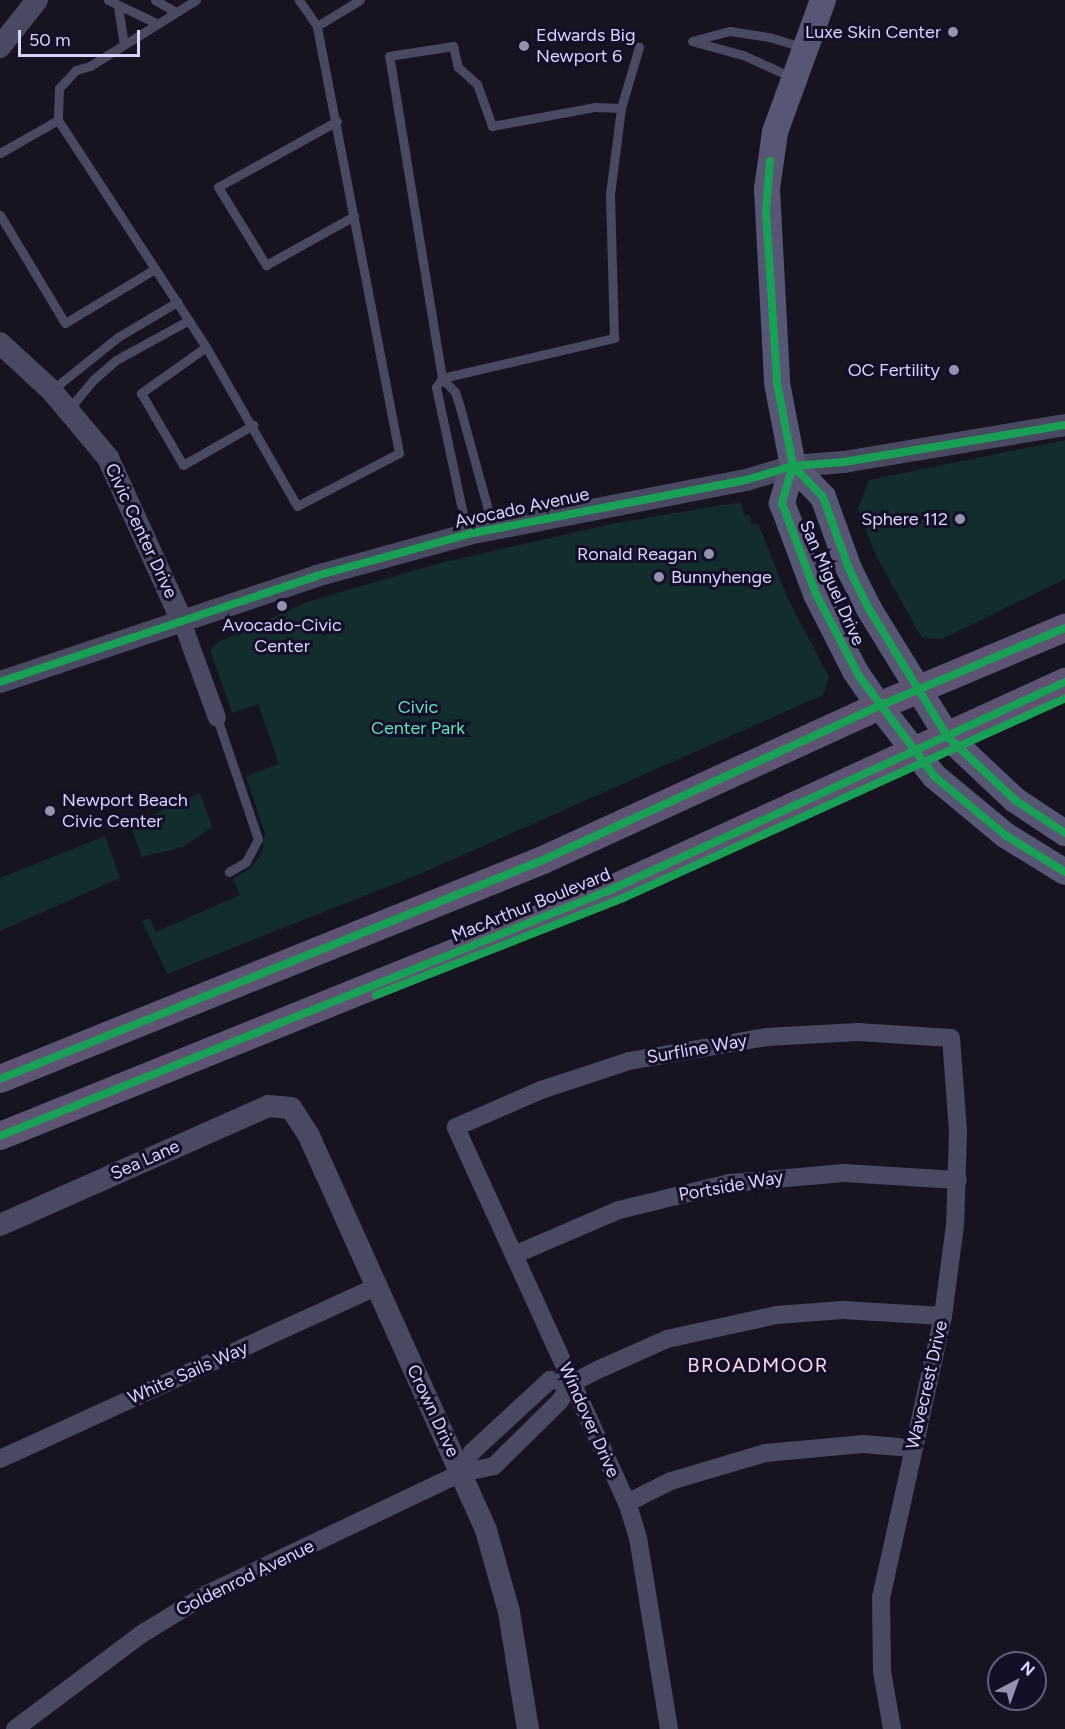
<!DOCTYPE html>
<style>
body{margin:0}
#map{position:relative;width:1065px;height:1729px;overflow:hidden;background:#161421;font-family:Figtree,sans-serif}
div>[style]{position:absolute}
.green>*{inset:0;background:#132c2d}
.service>*{height:9px;margin:-4.5px;padding:0 4.5px;transform-origin:4.5px;border-radius:4.5px;background:#4a4962}
.minor>*{height:18px;margin:-9px;padding:0 9px;transform-origin:9px;border-radius:9px;background:#4a4962}
.tertiary>*{height:22px;margin:-11px;padding:0 11px;transform-origin:11px;border-radius:11px;background:#4a4962}
.secondary>*{height:26px;margin:-13px;padding:0 13px;transform-origin:13px;border-radius:13px;background:#575674}
.primary>*{height:28px;margin:-14px;padding:0 14px;transform-origin:14px;border-radius:14px;background:#5e5373}
.cycleway>*{height:8px;margin:-4px;padding:0 4px;transform-origin:4px;border-radius:4px;background:#1a9f57}
.dots>*{width:16px;height:16px;translate:-50% -50%;box-sizing:border-box;border:3px solid #130f26;border-radius:50%}
span{translate:-50% -50%;white-space:nowrap;text-align:center;line-height:1.15;-webkit-text-stroke:6px #130f26;paint-order:stroke}
.poi-label{font-size:18px;color:#d9d4ff}
.right{translate:-100% -50%;text-align:right}
.left{translate:0 -50%;text-align:left}
.street-label{font-size:18px;color:#d9d4ff}
.park-label{font-size:18px;color:#5fe0c0}
.neighbourhood-label{font-size:20px;color:#ffd6f0;letter-spacing:1.5px}
.north{position:absolute;left:987px;top:1651px;width:60px;height:60px;box-sizing:border-box;background:#130f26;border:2px solid #625e7d;border-radius:50%;rotate:41deg;font-size:16px;font-weight:700;line-height:24px;text-align:center;color:#d9d4ff}
.north::after{content:'';display:block;margin:auto;width:21px;height:27px;background:#9591b1;clip-path:polygon(50% 0,100% 100%,50% 72%,0 100%)}
.scale{position:absolute;left:18px;top:30px;width:122px;height:27px;box-sizing:border-box;border:3px solid #d9d4ff;border-top:0;padding-left:8px;font-size:18px;line-height:21px;white-space:nowrap;color:#d9d4ff;-webkit-text-stroke:4px #130f26;paint-order:stroke}
</style>
<div id="map">
<div class="green">
<div style="clip-path:polygon(1065px 440px,1065px 579px,942px 639px,922px 638px,876px 556px,858px 508px,869px 480px)"></div>
<div style="clip-path:polygon(741px 502px,744px 515px,750px 515px,751px 524px,758px 523px,788px 599px,829px 677px,823px 695px,420px 874px,167px 974px,142px 921px,149px 918px,156px 932px,240px 895px,233px 879px,252px 867px,262px 852px,265px 834px,246px 776px,279px 764px,258px 704px,232px 713px,210px 650px,218px 642px,307px 602px,440px 563px,616px 523px)"></div>
<div style="clip-path:polygon(200px 793px,212px 827px,183px 847px,142px 857px,130px 825px)"></div>
<div style="clip-path:polygon(105px 836px,120px 878px,0 931px,0 878px)"></div>
</div>
<div class="service">
<div style="left:108px;top:0;width:53px;rotate:25.6deg"></div>
<div style="left:155px;top:0;width:22px;rotate:30deg"></div>
<div style="left:196px;top:0;width:125px;rotate:148.1deg"></div>
<div style="left:90px;top:66px;width:15px;rotate:164deg"></div>
<div style="left:76px;top:70px;width:25px;rotate:133deg"></div>
<div style="left:59px;top:88px;width:32px;rotate:92deg"></div>
<div style="left:58px;top:120px;width:271px;rotate:56.9deg"></div>
<div style="left:206px;top:347px;width:183px;rotate:60.2deg"></div>
<div style="left:297px;top:506px;width:115px;rotate:-27.5deg"></div>
<div style="left:399px;top:453px;width:435px;rotate:-100.9deg"></div>
<div style="left:317px;top:26px;width:32px;rotate:-125deg"></div>
<div style="left:118px;top:7px;width:37px;rotate:81deg"></div>
<div style="left:317px;top:26px;width:50px;rotate:-31.2deg"></div>
<div style="left:692px;top:41px;width:39px;rotate:-15deg"></div>
<div style="left:730px;top:31px;width:39px;rotate:9deg"></div>
<div style="left:769px;top:37px;width:37px;rotate:17deg"></div>
<div style="left:695px;top:42px;width:50px;rotate:15.2deg"></div>
<div style="left:743px;top:55px;width:56px;rotate:24.3deg"></div>
<div style="left:337px;top:121px;width:136px;rotate:151deg"></div>
<div style="left:218px;top:187px;width:92px;rotate:58.4deg"></div>
<div style="left:266px;top:265px;width:101px;rotate:-29.1deg"></div>
<div style="left:0;top:153px;width:67px;rotate:-29.6deg"></div>
<div style="left:0;top:215px;width:126px;rotate:59deg"></div>
<div style="left:65px;top:323px;width:105px;rotate:-31deg"></div>
<div style="left:206px;top:347px;width:80px;rotate:144.7deg"></div>
<div style="left:141px;top:393px;width:83px;rotate:59.7deg"></div>
<div style="left:183px;top:465px;width:81px;rotate:-29.7deg"></div>
<div style="left:52px;top:390px;width:85px;rotate:-38.8deg"></div>
<div style="left:118px;top:337px;width:69px;rotate:-30.7deg"></div>
<div style="left:68px;top:410px;width:39px;rotate:-50deg"></div>
<div style="left:93px;top:380px;width:30px;rotate:-41deg"></div>
<div style="left:116px;top:360px;width:83px;rotate:-28.7deg"></div>
<div style="left:493px;top:528px;width:125px;rotate:-105.3deg"></div>
<div style="left:460px;top:407px;width:16px;rotate:-108deg"></div>
<div style="left:455px;top:392px;width:19px;rotate:-133deg"></div>
<div style="left:442px;top:378px;width:326px;rotate:-99.3deg"></div>
<div style="left:389px;top:56px;width:65px;rotate:-8.9deg"></div>
<div style="left:453px;top:46px;width:22px;rotate:77deg"></div>
<div style="left:458px;top:67px;width:25px;rotate:42deg"></div>
<div style="left:477px;top:84px;width:45px;rotate:70.3deg"></div>
<div style="left:492px;top:126px;width:105px;rotate:-10.5deg"></div>
<div style="left:595px;top:107px;width:26px;rotate:2deg"></div>
<div style="left:467px;top:533px;width:149px;rotate:-102deg"></div>
<div style="left:436px;top:387px;width:11px;rotate:-56deg"></div>
<div style="left:442px;top:378px;width:177px;rotate:-13.1deg"></div>
<div style="left:614px;top:338px;width:144px;rotate:-91.6deg"></div>
<div style="left:610px;top:194px;width:87px;rotate:-82.7deg"></div>
<div style="left:621px;top:108px;width:64px;rotate:-73.6deg"></div>
<div style="left:217px;top:718px;width:128px;rotate:71.3deg"></div>
<div style="left:258px;top:839px;width:26px;rotate:118deg"></div>
<div style="left:246px;top:862px;width:20px;rotate:150deg"></div>
</div>
<div class="minor">
<div style="left:181px;top:619px;width:105px;rotate:70deg"></div>
<div style="left:514px;top:1255px;width:114px;rotate:-23.2deg"></div>
<div style="left:619px;top:1210px;width:114px;rotate:-13.7deg"></div>
<div style="left:730px;top:1183px;width:114px;rotate:-5deg"></div>
<div style="left:844px;top:1173px;width:114px;rotate:3.5deg"></div>
<div style="left:0;top:1459px;width:413px;rotate:-24.6deg"></div>
<div style="left:461px;top:1473px;width:24px;rotate:-62deg"></div>
<div style="left:472px;top:1452px;width:106px;rotate:-42.7deg"></div>
<div style="left:550px;top:1380px;width:22px;rotate:8deg"></div>
<div style="left:627px;top:1503px;width:49px;rotate:-26.6deg"></div>
<div style="left:671px;top:1481px;width:98px;rotate:-16.6deg"></div>
<div style="left:765px;top:1453px;width:98px;rotate:-5.2deg"></div>
<div style="left:863px;top:1444px;width:49px;rotate:4.7deg"></div>
<div style="left:15px;top:1729px;width:156px;rotate:-36.9deg"></div>
<div style="left:140px;top:1635px;width:79px;rotate:-31.5deg"></div>
<div style="left:207px;top:1594px;width:281px;rotate:-25.5deg"></div>
<div style="left:461px;top:1473px;width:34px;rotate:-12deg"></div>
<div style="left:494px;top:1466px;width:91px;rotate:-44.6deg"></div>
<div style="left:559px;top:1402px;width:23px;rotate:-56deg"></div>
<div style="left:572px;top:1383px;width:34px;rotate:-27deg"></div>
<div style="left:602px;top:1368px;width:71px;rotate:-24deg"></div>
<div style="left:667px;top:1339px;width:112px;rotate:-12.4deg"></div>
<div style="left:776px;top:1315px;width:67px;rotate:-4.3deg"></div>
<div style="left:843px;top:1310px;width:100px;rotate:3.4deg"></div>
<div style="left:669px;top:1729px;width:193px;rotate:-99.2deg"></div>
<div style="left:638px;top:1538px;width:37px;rotate:-107deg"></div>
<div style="left:627px;top:1503px;width:413px;rotate:-114.5deg"></div>
<div style="left:456px;top:1127px;width:93px;rotate:-23.5deg"></div>
<div style="left:541px;top:1090px;width:93px;rotate:-18.2deg"></div>
<div style="left:629px;top:1061px;width:139px;rotate:-9.9deg"></div>
<div style="left:766px;top:1037px;width:92px;rotate:-3.1deg"></div>
<div style="left:858px;top:1032px;width:93px;rotate:3.7deg"></div>
<div style="left:951px;top:1038px;width:94px;rotate:85.7deg"></div>
<div style="left:958px;top:1132px;width:93px;rotate:91.8deg"></div>
<div style="left:955px;top:1225px;width:92px;rotate:97.5deg"></div>
<div style="left:943px;top:1316px;width:288px;rotate:102.4deg"></div>
<div style="left:881px;top:1597px;width:74px;rotate:89.2deg"></div>
<div style="left:882px;top:1671px;width:59px;rotate:80.2deg"></div>
</div>
<div class="tertiary">
<div style="left:0;top:47px;width:60px;rotate:-51.8deg"></div>
<div style="left:0;top:343px;width:69px;rotate:42.7deg"></div>
<div style="left:51px;top:390px;width:89px;rotate:50deg"></div>
<div style="left:108px;top:458px;width:177px;rotate:65.6deg"></div>
<div style="left:0;top:682px;width:333px;rotate:-18.5deg"></div>
<div style="left:316px;top:576px;width:158px;rotate:-15.4deg"></div>
<div style="left:468px;top:534px;width:283px;rotate:-11deg"></div>
<div style="left:746px;top:480px;width:49px;rotate:-16.6deg"></div>
<div style="left:793px;top:466px;width:51px;rotate:-4.5deg"></div>
<div style="left:844px;top:462px;width:224px;rotate:-9.5deg"></div>
<div style="left:0;top:1225px;width:293px;rotate:-23.9deg"></div>
<div style="left:268px;top:1106px;width:23px;rotate:5deg"></div>
<div style="left:291px;top:1108px;width:33px;rotate:57deg"></div>
<div style="left:309px;top:1136px;width:432px;rotate:65.8deg"></div>
<div style="left:486px;top:1530px;width:85px;rotate:74.3deg"></div>
<div style="left:509px;top:1612px;width:119px;rotate:80.8deg"></div>
</div>
<div class="secondary">
<div style="left:823px;top:0;width:140px;rotate:110deg"></div>
<div style="left:775px;top:132px;width:58px;rotate:98deg"></div>
<div style="left:767px;top:189px;width:194px;rotate:87deg"></div>
<div style="left:777px;top:383px;width:85px;rotate:79.1deg"></div>
<div style="left:793px;top:466px;width:39px;rotate:107deg"></div>
<div style="left:782px;top:503px;width:97px;rotate:69.5deg"></div>
<div style="left:816px;top:594px;width:86px;rotate:63.1deg"></div>
<div style="left:855px;top:671px;width:42px;rotate:55.6deg"></div>
<div style="left:879px;top:706px;width:89px;rotate:51.8deg"></div>
<div style="left:934px;top:776px;width:92px;rotate:39.7deg"></div>
<div style="left:1005px;top:835px;width:70px;rotate:31.7deg"></div>
<div style="left:793px;top:466px;width:43px;rotate:45.9deg"></div>
<div style="left:823px;top:497px;width:77px;rotate:70.1deg"></div>
<div style="left:849px;top:569px;width:45px;rotate:63.4deg"></div>
<div style="left:869px;top:609px;width:149px;rotate:58.4deg"></div>
<div style="left:947px;top:736px;width:93px;rotate:43.3deg"></div>
<div style="left:1015px;top:800px;width:60px;rotate:33.4deg"></div>
</div>
<div class="primary">
<div style="left:0;top:1079px;width:585px;rotate:-21.96deg"></div>
<div style="left:543px;top:860px;width:370px;rotate:-24.6deg"></div>
<div style="left:879px;top:706px;width:202px;rotate:-22.8deg"></div>
<div style="left:0;top:1136px;width:656px;rotate:-21.95deg"></div>
<div style="left:608px;top:891px;width:503px;rotate:-24.58deg"></div>
</div>
<div class="cycleway">
<div style="left:770px;top:161px;width:50px;rotate:94.6deg"></div>
<div style="left:766px;top:211px;width:172px;rotate:86.3deg"></div>
<div style="left:777px;top:383px;width:85px;rotate:79.1deg"></div>
<div style="left:793px;top:466px;width:39px;rotate:107deg"></div>
<div style="left:782px;top:503px;width:97px;rotate:69.5deg"></div>
<div style="left:816px;top:594px;width:93px;rotate:62.3deg"></div>
<div style="left:859px;top:676px;width:125px;rotate:53.1deg"></div>
<div style="left:934px;top:776px;width:92px;rotate:39.7deg"></div>
<div style="left:1005px;top:835px;width:70px;rotate:31.7deg"></div>
<div style="left:793px;top:466px;width:43px;rotate:45.9deg"></div>
<div style="left:823px;top:497px;width:77px;rotate:70.1deg"></div>
<div style="left:849px;top:569px;width:45px;rotate:63.4deg"></div>
<div style="left:869px;top:609px;width:149px;rotate:58.4deg"></div>
<div style="left:947px;top:736px;width:93px;rotate:43.3deg"></div>
<div style="left:1015px;top:800px;width:60px;rotate:33.4deg"></div>
<div style="left:0;top:682px;width:333px;rotate:-18.5deg"></div>
<div style="left:316px;top:576px;width:158px;rotate:-15.4deg"></div>
<div style="left:468px;top:534px;width:283px;rotate:-11deg"></div>
<div style="left:746px;top:480px;width:49px;rotate:-16.6deg"></div>
<div style="left:793px;top:466px;width:51px;rotate:-4.5deg"></div>
<div style="left:844px;top:462px;width:224px;rotate:-9.5deg"></div>
<div style="left:376px;top:995px;width:265px;rotate:-21.4deg"></div>
<div style="left:623px;top:898px;width:485px;rotate:-24.3deg"></div>
<div style="left:0;top:1079px;width:585px;rotate:-21.96deg"></div>
<div style="left:543px;top:860px;width:370px;rotate:-24.6deg"></div>
<div style="left:879px;top:706px;width:202px;rotate:-22.8deg"></div>
<div style="left:0;top:1136px;width:656px;rotate:-21.95deg"></div>
<div style="left:608px;top:891px;width:503px;rotate:-24.58deg"></div>
</div>
<div class="dots">
<div style="left:953px;top:32px;background:#9591b1"></div>
<div style="left:524px;top:46px;background:#9591b1"></div>
<div style="left:954px;top:370px;background:#9591b1"></div>
<div style="left:960px;top:519px;background:#9591b1"></div>
<div style="left:709px;top:554px;background:#9591b1"></div>
<div style="left:659px;top:577px;background:#9591b1"></div>
<div style="left:282px;top:606px;background:#9591b1"></div>
<div style="left:50px;top:811px;background:#9591b1"></div>
</div>
<div class="poi-label">
<span class="right" style="left:941px;top:32px">Luxe Skin Center</span>
<span class="left" style="left:536px;top:46px">Edwards Big<br>Newport 6</span>
<span class="right" style="left:940px;top:370px">OC Fertility</span>
<span class="right" style="left:948px;top:519px">Sphere 112</span>
<span class="right" style="left:697px;top:554px">Ronald Reagan</span>
<span class="left" style="left:671px;top:577px">Bunnyhenge</span>
<span style="left:282px;top:636px">Avocado-Civic<br>Center</span>
<span class="left" style="left:62px;top:811px">Newport Beach<br>Civic Center</span>
</div>
<div class="street-label">
<span style="left:522px;top:508px;rotate:-12deg">Avocado Avenue</span>
<span style="left:141px;top:531px;rotate:65deg">Civic Center Drive</span>
<span style="left:832px;top:583px;rotate:66deg">San Miguel Drive</span>
<span style="left:531px;top:905px;rotate:-22deg">MacArthur Boulevard</span>
<span style="left:697px;top:1049px;rotate:-10deg">Surfline Way</span>
<span style="left:145px;top:1160px;rotate:-24deg">Sea Lane</span>
<span style="left:731px;top:1186px;rotate:-10deg">Portside Way</span>
<span style="left:188px;top:1373px;rotate:-24deg">White Sails Way</span>
<span style="left:927px;top:1385px;rotate:-77deg">Wavecrest Drive</span>
<span style="left:433px;top:1411px;rotate:65deg">Crown Drive</span>
<span style="left:589px;top:1420px;rotate:66deg">Windover Drive</span>
<span style="left:245px;top:1578px;rotate:-26deg">Goldenrod Avenue</span>
</div>
<div class="park-label">
<span style="left:418px;top:718px">Civic<br>Center Park</span>
</div>
<div class="neighbourhood-label">
<span style="left:758px;top:1365px">BROADMOOR</span>
</div>
<div class="north">N</div>
<div class="scale">50 m</div>
</div>
